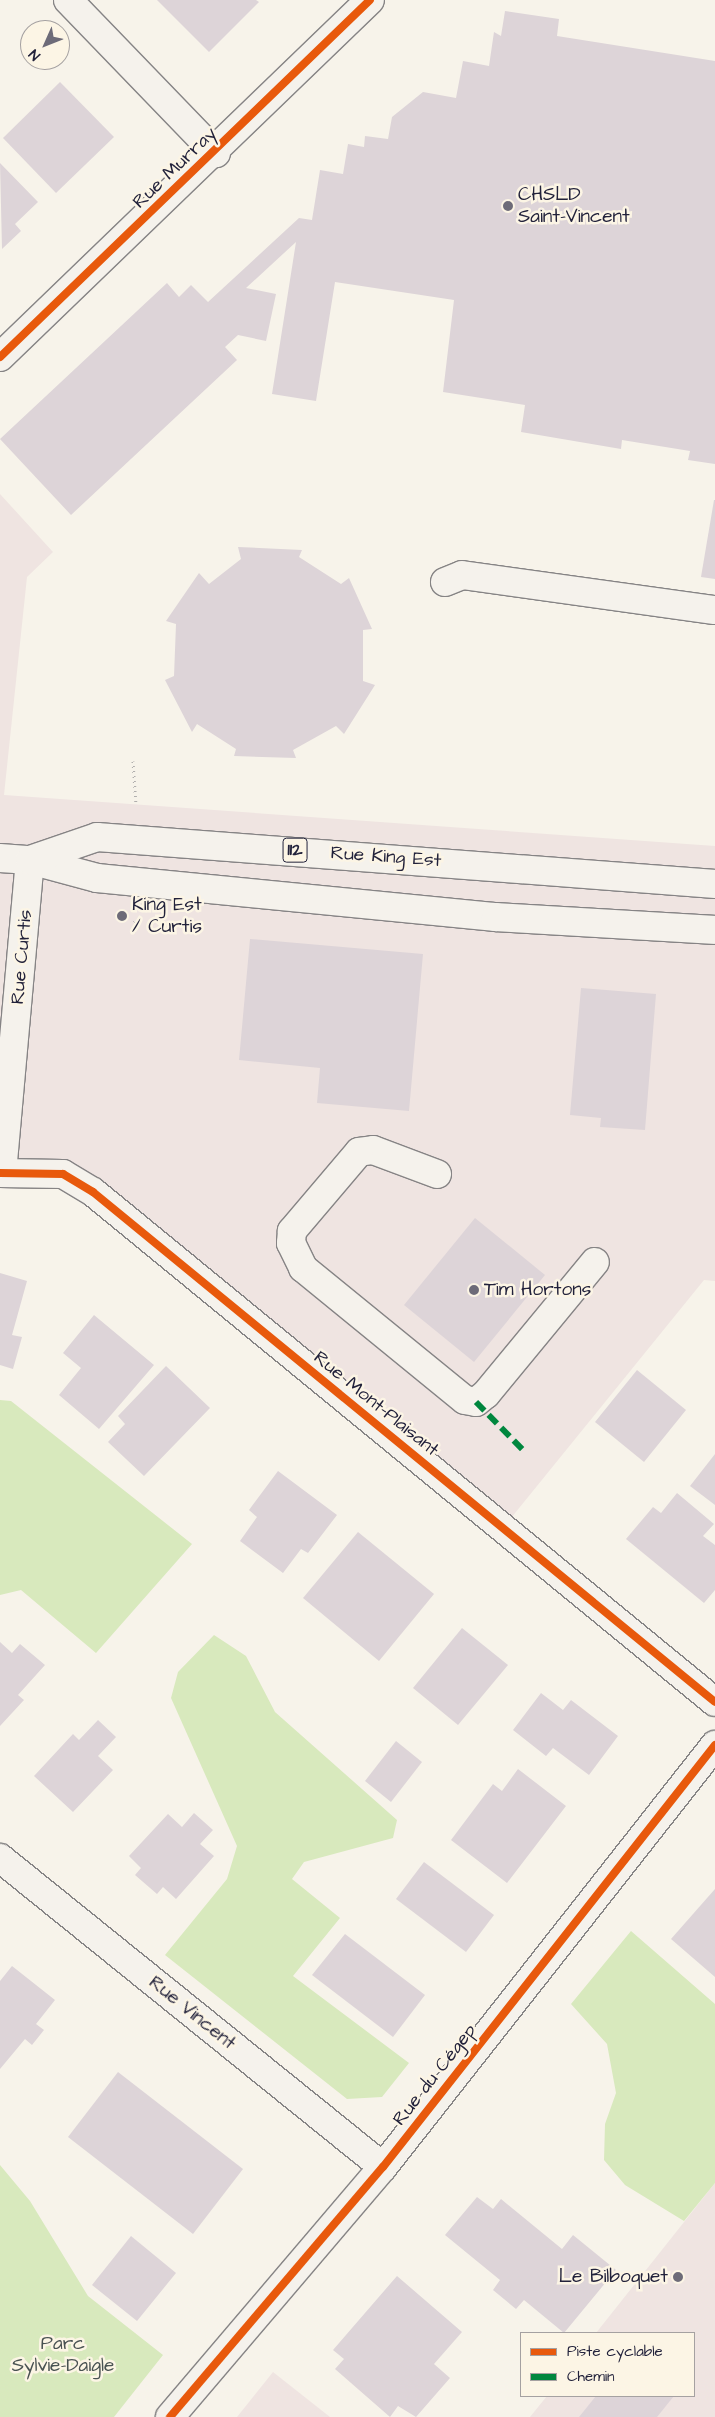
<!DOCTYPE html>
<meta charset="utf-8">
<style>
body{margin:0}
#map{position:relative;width:715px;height:2417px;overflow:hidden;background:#f7f3ea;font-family:"Architects Daughter",sans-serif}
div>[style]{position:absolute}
.built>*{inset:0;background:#efe4e1}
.green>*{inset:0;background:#d8e9bd}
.building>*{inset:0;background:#ddd4d8}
.path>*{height:3px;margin-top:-1.5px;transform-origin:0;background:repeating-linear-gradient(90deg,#b0aead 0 1px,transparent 0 5px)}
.roads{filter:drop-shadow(1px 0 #868485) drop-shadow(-1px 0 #868485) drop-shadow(0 1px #868485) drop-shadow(0 -1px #868485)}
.minor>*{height:28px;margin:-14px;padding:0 14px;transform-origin:14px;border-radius:14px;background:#f5f2ec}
.major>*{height:28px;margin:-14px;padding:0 14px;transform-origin:14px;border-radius:14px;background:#f5f2ec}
.quiet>*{height:6px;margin-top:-3px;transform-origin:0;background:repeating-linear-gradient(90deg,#00873e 0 12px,transparent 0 18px)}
.cycleway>*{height:8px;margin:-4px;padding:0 4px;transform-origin:4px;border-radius:4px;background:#e8590c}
.dots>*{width:14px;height:14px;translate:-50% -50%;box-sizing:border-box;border:2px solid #fcf5e5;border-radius:50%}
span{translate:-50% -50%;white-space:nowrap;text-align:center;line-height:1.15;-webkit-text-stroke:5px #fcf5e5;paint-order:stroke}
.shield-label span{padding:1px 4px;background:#fcf5e5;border:1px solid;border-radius:4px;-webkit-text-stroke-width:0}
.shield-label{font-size:18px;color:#22223b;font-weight:700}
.street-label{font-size:19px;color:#22223b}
.poi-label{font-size:19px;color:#22223b}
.left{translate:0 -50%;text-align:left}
.right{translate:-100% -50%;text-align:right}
.park-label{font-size:19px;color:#495252}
.legend{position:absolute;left:520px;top:2332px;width:175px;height:65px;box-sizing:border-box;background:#fcf5e5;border:1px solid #a5a1a1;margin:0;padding:6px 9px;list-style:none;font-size:15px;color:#22223b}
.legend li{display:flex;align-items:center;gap:10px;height:25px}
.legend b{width:25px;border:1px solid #a5a1a1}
.north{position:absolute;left:20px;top:20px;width:50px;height:50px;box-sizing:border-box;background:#fcf5e5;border:1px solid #a5a1a1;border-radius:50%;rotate:226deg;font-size:14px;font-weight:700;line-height:20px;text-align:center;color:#22223b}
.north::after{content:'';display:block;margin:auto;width:18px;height:22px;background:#6d6b78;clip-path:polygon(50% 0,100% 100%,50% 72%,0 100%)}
</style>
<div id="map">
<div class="built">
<div style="clip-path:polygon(0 494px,53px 552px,27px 577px,4px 795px,715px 846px,715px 1281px,704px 1280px,503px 1528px,93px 1192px,0 1173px)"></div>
<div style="clip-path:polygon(715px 2183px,715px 2417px,530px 2417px,547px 2396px,694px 2396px,694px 2333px,596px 2333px)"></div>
<div style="clip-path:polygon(273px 2372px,330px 2417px,237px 2417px)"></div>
</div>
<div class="green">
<div style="clip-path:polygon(0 1400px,11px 1401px,192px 1544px,96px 1653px,21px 1590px,0 1595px)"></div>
<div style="clip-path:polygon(214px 1635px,246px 1656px,275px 1712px,397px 1820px,393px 1838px,304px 1862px,292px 1879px,340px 1918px,293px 1976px,409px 2063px,382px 2097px,347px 2099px,165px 1955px,227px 1879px,237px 1846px,171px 1698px,178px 1672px)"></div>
<div style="clip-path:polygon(631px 1931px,715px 2004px,715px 2183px,684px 2221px,625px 2185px,604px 2160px,605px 2124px,616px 2093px,607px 2044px,571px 2004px)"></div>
<div style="clip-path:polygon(0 2165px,30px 2201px,88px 2296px,163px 2355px,114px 2417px,0 2417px)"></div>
</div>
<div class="building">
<div style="clip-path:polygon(157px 0,256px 0,259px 2px,209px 52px)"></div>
<div style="clip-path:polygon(505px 11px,559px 19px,557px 36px,715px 61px,715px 464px,688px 460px,690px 451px,622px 440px,621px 449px,521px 432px,525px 405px,443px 392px,454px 300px,335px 282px,316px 401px,272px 394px,296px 242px,246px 288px,276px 294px,266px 341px,238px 335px,225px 347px,237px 360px,71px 515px,0 439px,167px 283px,179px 297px,191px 285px,208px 302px,299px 218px,312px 220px,320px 170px,343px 174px,348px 144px,364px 147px,365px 136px,388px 139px,392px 117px,423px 92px,456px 98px,463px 61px,489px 66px,494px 32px,501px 36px)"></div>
<div style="clip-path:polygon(60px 82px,114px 137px,56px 193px,3px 138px)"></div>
<div style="clip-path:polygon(0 163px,38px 202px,15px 224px,21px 231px,2px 249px)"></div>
<div style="clip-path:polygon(714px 500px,715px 500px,715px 579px,701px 577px)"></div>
<div style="clip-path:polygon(238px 547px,302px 550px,299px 557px,341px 584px,349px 578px,372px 629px,363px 630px,363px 681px,375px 685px,344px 734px,336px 726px,293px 750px,296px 758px,234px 756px,236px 749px,197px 724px,192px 732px,165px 680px,174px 676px,176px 624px,166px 621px,199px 573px,209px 584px,241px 559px)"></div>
<div style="clip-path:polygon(250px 939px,423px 954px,409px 1111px,317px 1103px,320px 1068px,239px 1060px)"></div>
<div style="clip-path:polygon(581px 988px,656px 994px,645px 1130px,600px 1127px,601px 1118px,570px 1115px)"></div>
<div style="clip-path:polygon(475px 1218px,545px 1275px,474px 1362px,404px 1305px)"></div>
<div style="clip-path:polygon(0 1273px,27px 1281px,12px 1335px,22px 1337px,13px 1369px,0 1365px)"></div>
<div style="clip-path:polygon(94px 1315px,154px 1365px,99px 1429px,59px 1395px,81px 1368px,63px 1353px)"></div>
<div style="clip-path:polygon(166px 1366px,210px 1408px,144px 1476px,108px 1442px,125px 1424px,118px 1416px)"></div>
<div style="clip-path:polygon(637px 1370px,686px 1410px,644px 1462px,595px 1422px)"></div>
<div style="clip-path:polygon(715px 1454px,715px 1505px,690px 1486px)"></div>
<div style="clip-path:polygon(278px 1471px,337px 1515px,308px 1553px,301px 1549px,283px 1573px,240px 1541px,257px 1517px,249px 1510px)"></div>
<div style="clip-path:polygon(677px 1493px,714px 1524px,703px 1536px,715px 1545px,715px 1590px,704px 1603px,626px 1539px,653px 1507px,661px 1513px)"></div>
<div style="clip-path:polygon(358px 1532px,434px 1594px,379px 1661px,303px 1598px)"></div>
<div style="clip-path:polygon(462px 1628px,508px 1665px,458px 1725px,413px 1688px)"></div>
<div style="clip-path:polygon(0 1642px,12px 1653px,20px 1644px,45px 1665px,18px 1695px,24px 1700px,0 1726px)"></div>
<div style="clip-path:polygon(541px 1693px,563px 1710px,571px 1700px,618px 1736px,589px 1775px,553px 1748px,546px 1756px,513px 1730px)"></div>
<div style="clip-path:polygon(98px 1720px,116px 1737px,98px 1756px,113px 1770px,73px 1812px,34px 1776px,73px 1734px,79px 1740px)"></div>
<div style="clip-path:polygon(396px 1741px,422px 1762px,391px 1802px,365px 1781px)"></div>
<div style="clip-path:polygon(518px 1769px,566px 1806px,507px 1883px,451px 1840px,493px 1784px,502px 1791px)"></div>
<div style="clip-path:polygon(194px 1813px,213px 1830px,200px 1844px,214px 1856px,176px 1899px,163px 1887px,157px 1894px,135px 1875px,141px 1868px,129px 1856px,168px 1814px,182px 1827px)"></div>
<div style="clip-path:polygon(424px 1862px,494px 1915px,466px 1952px,396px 1899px)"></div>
<div style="clip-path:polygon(715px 1889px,715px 1977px,671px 1939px)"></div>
<div style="clip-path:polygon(345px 1934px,425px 1995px,393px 2037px,312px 1975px)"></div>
<div style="clip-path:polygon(12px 1966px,55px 2000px,36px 2024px,44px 2030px,32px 2045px,25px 2039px,0 2069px,0 1981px)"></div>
<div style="clip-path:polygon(118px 2072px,243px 2169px,193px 2234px,68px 2137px)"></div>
<div style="clip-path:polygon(477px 2197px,493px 2209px,501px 2199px,562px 2249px,573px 2235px,616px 2270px,564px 2333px,524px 2300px,516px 2309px,493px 2290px,500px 2280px,445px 2235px)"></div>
<div style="clip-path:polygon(131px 2236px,176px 2273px,137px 2321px,92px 2285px)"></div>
<div style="clip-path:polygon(397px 2276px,462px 2332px,434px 2364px,450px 2378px,416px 2417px,398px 2406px,390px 2417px,335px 2369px,344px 2359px,333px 2350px)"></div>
<div style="clip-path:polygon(596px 2396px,674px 2396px,657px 2417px,579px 2417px)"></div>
</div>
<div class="path">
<div style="left:133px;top:761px;width:44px;rotate:86.1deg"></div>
<div style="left:134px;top:932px;width:14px;rotate:-86deg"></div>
</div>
<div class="roads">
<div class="minor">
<div style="left:68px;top:0;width:213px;rotate:46deg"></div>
<div style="left:0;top:357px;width:514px;rotate:-43.98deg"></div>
<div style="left:445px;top:582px;width:18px;rotate:-22deg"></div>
<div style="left:462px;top:575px;width:255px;rotate:7.9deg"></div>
<div style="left:0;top:1173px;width:63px;rotate:0.9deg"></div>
<div style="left:63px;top:1174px;width:35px;rotate:31deg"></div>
<div style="left:93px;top:1192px;width:804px;rotate:39.35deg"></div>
<div style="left:2px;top:1173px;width:314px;rotate:-84.9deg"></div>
<div style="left:437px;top:1174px;width:68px;rotate:-159.4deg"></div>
<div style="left:373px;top:1150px;width:14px;rotate:172deg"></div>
<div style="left:359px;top:1152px;width:104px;rotate:130.3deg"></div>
<div style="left:292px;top:1231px;width:12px;rotate:95deg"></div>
<div style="left:291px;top:1243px;width:28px;rotate:64deg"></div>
<div style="left:303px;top:1268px;width:209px;rotate:39.2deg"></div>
<div style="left:465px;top:1400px;width:11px;rotate:10deg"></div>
<div style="left:476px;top:1402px;width:13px;rotate:-39deg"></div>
<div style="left:486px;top:1394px;width:171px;rotate:-50.5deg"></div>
<div style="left:0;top:1858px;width:492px;rotate:38.9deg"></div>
<div style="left:170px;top:2417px;width:328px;rotate:-49.6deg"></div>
<div style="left:383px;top:2167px;width:537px;rotate:-51.81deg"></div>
</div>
<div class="major">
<div style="left:0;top:858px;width:30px;rotate:4deg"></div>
<div style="left:30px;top:860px;width:69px;rotate:15deg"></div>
<div style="left:97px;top:878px;width:401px;rotate:5.6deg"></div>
<div style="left:496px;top:917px;width:219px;rotate:3.4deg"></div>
<div style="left:30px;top:860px;width:71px;rotate:-18.9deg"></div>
<div style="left:97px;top:837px;width:620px;rotate:4.35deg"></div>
</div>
</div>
<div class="quiet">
<div style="left:476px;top:1402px;width:67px;rotate:45.6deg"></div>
</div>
<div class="cycleway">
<div style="left:0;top:357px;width:514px;rotate:-43.98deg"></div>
<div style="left:0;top:1173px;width:63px;rotate:0.9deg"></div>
<div style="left:63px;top:1174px;width:35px;rotate:31deg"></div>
<div style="left:93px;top:1192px;width:804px;rotate:39.35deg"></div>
<div style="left:170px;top:2417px;width:328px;rotate:-49.6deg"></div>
<div style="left:383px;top:2167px;width:537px;rotate:-51.81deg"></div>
</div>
<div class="dots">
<div style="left:508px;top:206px;background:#6d6b78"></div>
<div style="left:122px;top:916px;background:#6d6b78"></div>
<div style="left:474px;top:1290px;background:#6d6b78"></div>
<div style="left:678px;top:2277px;background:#6d6b78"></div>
</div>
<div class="shield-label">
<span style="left:295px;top:850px">112</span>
</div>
<div class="street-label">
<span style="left:175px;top:168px;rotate:-44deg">Rue Murray</span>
<span style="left:386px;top:857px;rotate:4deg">Rue King Est</span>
<span style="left:22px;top:957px;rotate:-85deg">Rue Curtis</span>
<span style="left:376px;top:1404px;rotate:39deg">Rue Mont-Plaisant</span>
<span style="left:192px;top:2013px;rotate:39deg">Rue Vincent</span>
<span style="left:435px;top:2075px;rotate:-52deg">Rue du Cégep</span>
</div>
<div class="poi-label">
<span class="left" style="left:518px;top:206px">CHSLD<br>Saint-Vincent</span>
<span class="left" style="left:132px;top:916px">King Est<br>/ Curtis</span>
<span class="left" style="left:484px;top:1290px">Tim Hortons</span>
<span class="right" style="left:668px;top:2277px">Le Bilboquet</span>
</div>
<div class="park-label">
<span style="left:63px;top:2355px">Parc<br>Sylvie-Daigle</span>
</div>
<ul class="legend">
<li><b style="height:6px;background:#e8590c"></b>Piste cyclable</li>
<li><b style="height:6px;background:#00873e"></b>Chemin</li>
</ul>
<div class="north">N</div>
</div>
